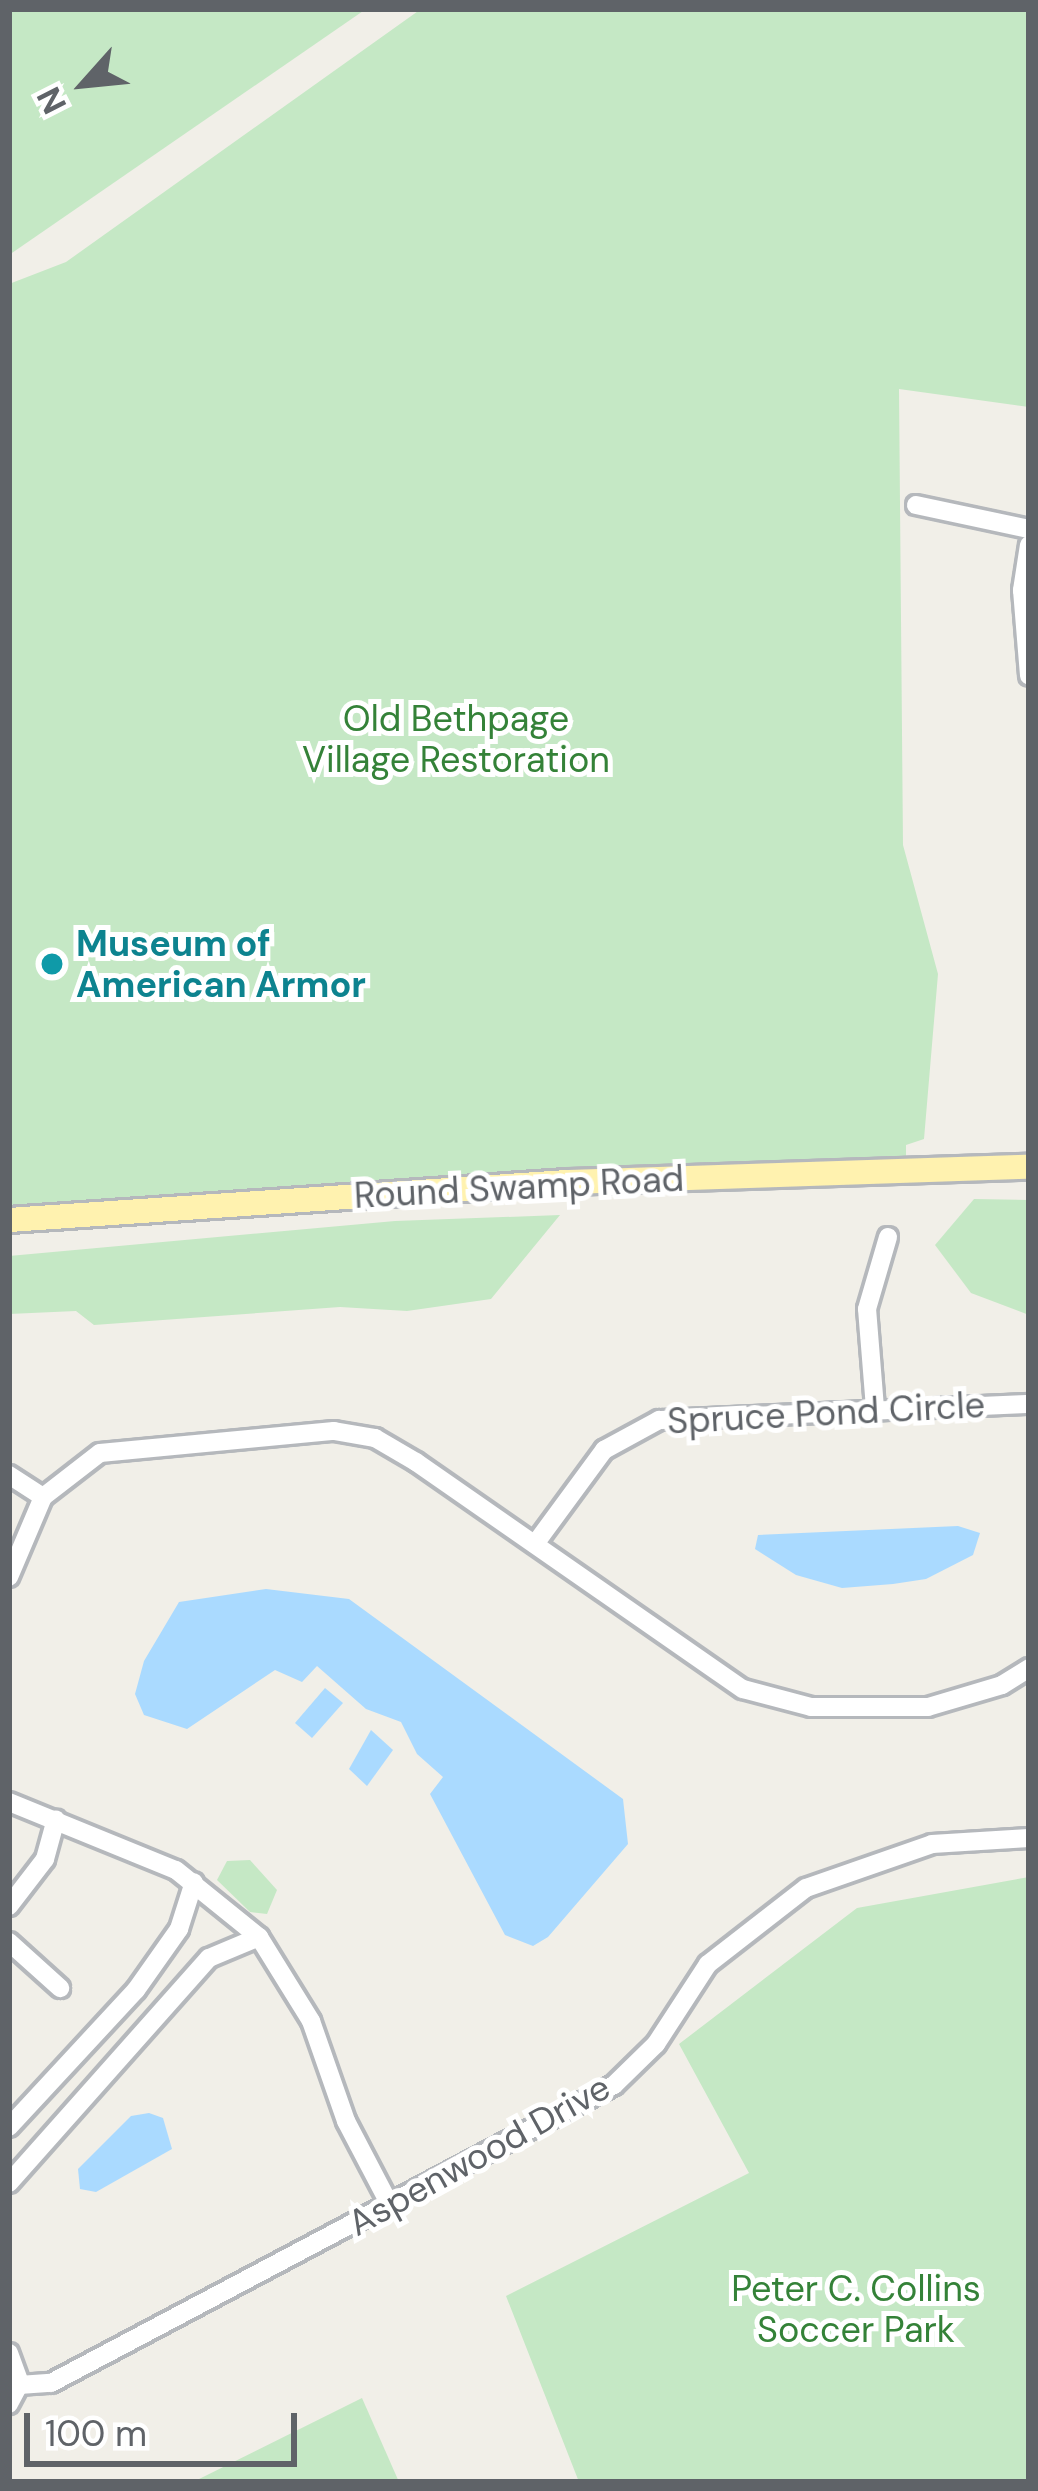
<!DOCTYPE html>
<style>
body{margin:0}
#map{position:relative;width:1038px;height:2491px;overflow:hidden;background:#f1efe8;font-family:"DM Sans",sans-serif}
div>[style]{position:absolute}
.green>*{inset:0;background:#c5e8c5}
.water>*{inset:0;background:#aadaff}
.roads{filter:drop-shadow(3px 0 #b5b8bc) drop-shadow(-3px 0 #b5b8bc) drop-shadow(0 3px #b5b8bc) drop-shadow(0 -3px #b5b8bc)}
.minor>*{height:18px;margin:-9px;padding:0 9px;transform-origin:9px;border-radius:9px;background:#fff}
.major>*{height:24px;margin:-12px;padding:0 12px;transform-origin:12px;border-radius:12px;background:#fff2af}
.dots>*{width:33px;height:33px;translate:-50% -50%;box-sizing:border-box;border:6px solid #fff;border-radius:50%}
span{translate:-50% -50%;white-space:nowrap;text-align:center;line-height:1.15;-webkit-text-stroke:10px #fff;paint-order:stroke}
.park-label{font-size:36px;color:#348238}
.culture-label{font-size:36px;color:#0d838f;font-weight:700}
.left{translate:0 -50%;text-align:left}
.street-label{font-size:36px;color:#5f6368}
.frame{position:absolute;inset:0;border:12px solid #5f6368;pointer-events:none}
.north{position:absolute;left:24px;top:24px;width:120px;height:120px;-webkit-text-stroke:9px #fff;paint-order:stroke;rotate:243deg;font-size:33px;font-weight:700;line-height:48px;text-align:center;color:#5f6368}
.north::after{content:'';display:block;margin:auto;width:42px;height:54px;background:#5f6368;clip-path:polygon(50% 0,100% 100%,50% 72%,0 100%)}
.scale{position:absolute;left:24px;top:2413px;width:273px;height:54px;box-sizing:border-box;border:6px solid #5f6368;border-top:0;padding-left:15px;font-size:36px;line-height:42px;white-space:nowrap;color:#5f6368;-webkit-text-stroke:9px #fff;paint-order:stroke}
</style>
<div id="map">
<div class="green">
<div style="clip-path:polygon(9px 9px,366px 9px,9px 255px)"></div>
<div style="clip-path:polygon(421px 9px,1029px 9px,1029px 407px,899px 389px,903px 845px,938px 974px,924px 1139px,906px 1145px,906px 1166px,9px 1211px,9px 284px,66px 262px)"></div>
<div style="clip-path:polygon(974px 1199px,1029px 1200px,1029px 1315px,971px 1293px,935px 1245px)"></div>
<div style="clip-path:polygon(560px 1215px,491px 1299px,407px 1311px,340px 1307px,94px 1325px,76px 1311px,9px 1314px,9px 1256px,395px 1221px)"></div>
<div style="clip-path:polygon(250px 1860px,277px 1890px,267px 1914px,250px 1912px,217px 1880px,227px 1861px)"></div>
<div style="clip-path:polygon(1029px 1877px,1029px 2482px,579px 2482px,506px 2296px,749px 2173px,679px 2044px,857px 1908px)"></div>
<div style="clip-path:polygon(362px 2398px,399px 2482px,193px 2482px)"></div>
</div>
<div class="water">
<div style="clip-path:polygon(958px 1526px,980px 1533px,973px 1555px,926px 1579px,893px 1584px,842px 1588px,796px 1575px,755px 1549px,758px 1535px)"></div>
<div style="clip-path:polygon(266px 1589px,349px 1599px,623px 1799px,628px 1844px,548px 1937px,533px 1946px,505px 1935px,430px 1794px,443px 1777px,417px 1754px,401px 1722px,366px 1709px,317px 1666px,302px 1682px,275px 1670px,187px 1729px,144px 1715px,135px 1694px,144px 1661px,179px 1602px)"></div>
<div style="clip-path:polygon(325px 1688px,343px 1703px,312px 1738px,295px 1723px)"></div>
<div style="clip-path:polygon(371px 1730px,393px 1750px,367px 1786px,349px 1769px)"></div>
<div style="clip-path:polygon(149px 2113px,163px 2118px,172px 2149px,96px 2192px,80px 2189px,78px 2169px,131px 2116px)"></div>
</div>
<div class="roads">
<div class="minor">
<div style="left:916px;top:505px;width:116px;rotate:12deg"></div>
<div style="left:1029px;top:545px;width:46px;rotate:98.8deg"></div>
<div style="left:1022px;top:590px;width:86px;rotate:85.3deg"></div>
<div style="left:875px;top:1408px;width:99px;rotate:-94.6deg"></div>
<div style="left:867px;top:1309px;width:75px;rotate:-73.7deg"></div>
<div style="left:9px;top:1475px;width:40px;rotate:32.9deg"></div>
<div style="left:535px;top:1544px;width:117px;rotate:-53.7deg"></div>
<div style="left:604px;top:1450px;width:63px;rotate:-28.6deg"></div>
<div style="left:659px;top:1420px;width:370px;rotate:-2.5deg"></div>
<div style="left:9px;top:1577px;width:87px;rotate:-67deg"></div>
<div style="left:43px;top:1497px;width:72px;rotate:-37.7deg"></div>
<div style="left:100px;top:1453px;width:235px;rotate:-5.4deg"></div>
<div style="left:334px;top:1431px;width:42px;rotate:9.7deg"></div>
<div style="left:375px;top:1438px;width:48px;rotate:30.3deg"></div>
<div style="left:416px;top:1462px;width:398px;rotate:34.8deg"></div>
<div style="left:743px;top:1689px;width:70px;rotate:14.8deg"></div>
<div style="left:811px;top:1707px;width:117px"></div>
<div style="left:928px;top:1707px;width:77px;rotate:-16.6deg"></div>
<div style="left:1002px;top:1685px;width:32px;rotate:-32deg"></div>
<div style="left:9px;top:1802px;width:180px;rotate:22.2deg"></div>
<div style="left:176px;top:1870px;width:107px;rotate:38.9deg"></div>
<div style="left:259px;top:1937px;width:99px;rotate:58.2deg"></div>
<div style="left:311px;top:2021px;width:106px;rotate:70.7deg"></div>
<div style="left:346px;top:2121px;width:95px;rotate:62.4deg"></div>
<div style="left:9px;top:1906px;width:59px;rotate:-52.5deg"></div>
<div style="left:45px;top:1859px;width:41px;rotate:-74.6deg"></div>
<div style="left:9px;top:1942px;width:69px;rotate:42deg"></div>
<div style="left:9px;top:2127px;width:187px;rotate:-47.2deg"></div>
<div style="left:136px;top:1990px;width:75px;rotate:-54.8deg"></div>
<div style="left:179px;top:1929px;width:49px;rotate:-72.3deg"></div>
<div style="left:9px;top:2183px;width:301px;rotate:-48.4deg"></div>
<div style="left:209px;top:1958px;width:54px;rotate:-22.8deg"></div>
<div style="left:9px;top:2353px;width:32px;rotate:70deg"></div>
<div style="left:20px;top:2383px;width:24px;rotate:118deg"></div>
<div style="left:19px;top:2385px;width:32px;rotate:-4deg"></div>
<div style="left:51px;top:2383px;width:637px;rotate:-27.89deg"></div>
<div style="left:614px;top:2085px;width:59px;rotate:-44.3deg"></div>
<div style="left:656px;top:2044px;width:95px;rotate:-57deg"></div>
<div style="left:708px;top:1964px;width:124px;rotate:-37.8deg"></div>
<div style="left:806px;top:1888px;width:133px;rotate:-19.2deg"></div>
<div style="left:932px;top:1844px;width:97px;rotate:-3.5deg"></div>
</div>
<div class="major">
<div style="left:9px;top:1220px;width:558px;rotate:-3.9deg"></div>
<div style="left:566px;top:1182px;width:463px;rotate:-1.9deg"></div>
</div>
</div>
<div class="dots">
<div style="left:52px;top:964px;background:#0f9aa8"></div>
</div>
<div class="park-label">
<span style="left:456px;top:739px">Old Bethpage<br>Village Restoration</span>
<span style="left:856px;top:2309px">Peter C. Collins<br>Soccer Park</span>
</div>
<div class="culture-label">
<span class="left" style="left:76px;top:964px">Museum of<br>American Armor</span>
</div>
<div class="street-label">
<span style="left:519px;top:1187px;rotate:-3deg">Round Swamp Road</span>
<span style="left:826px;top:1413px;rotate:-3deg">Spruce Pond Circle</span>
<span style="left:479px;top:2155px;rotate:-29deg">Aspenwood Drive</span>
</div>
<div class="frame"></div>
<div class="north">N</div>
<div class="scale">100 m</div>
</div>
